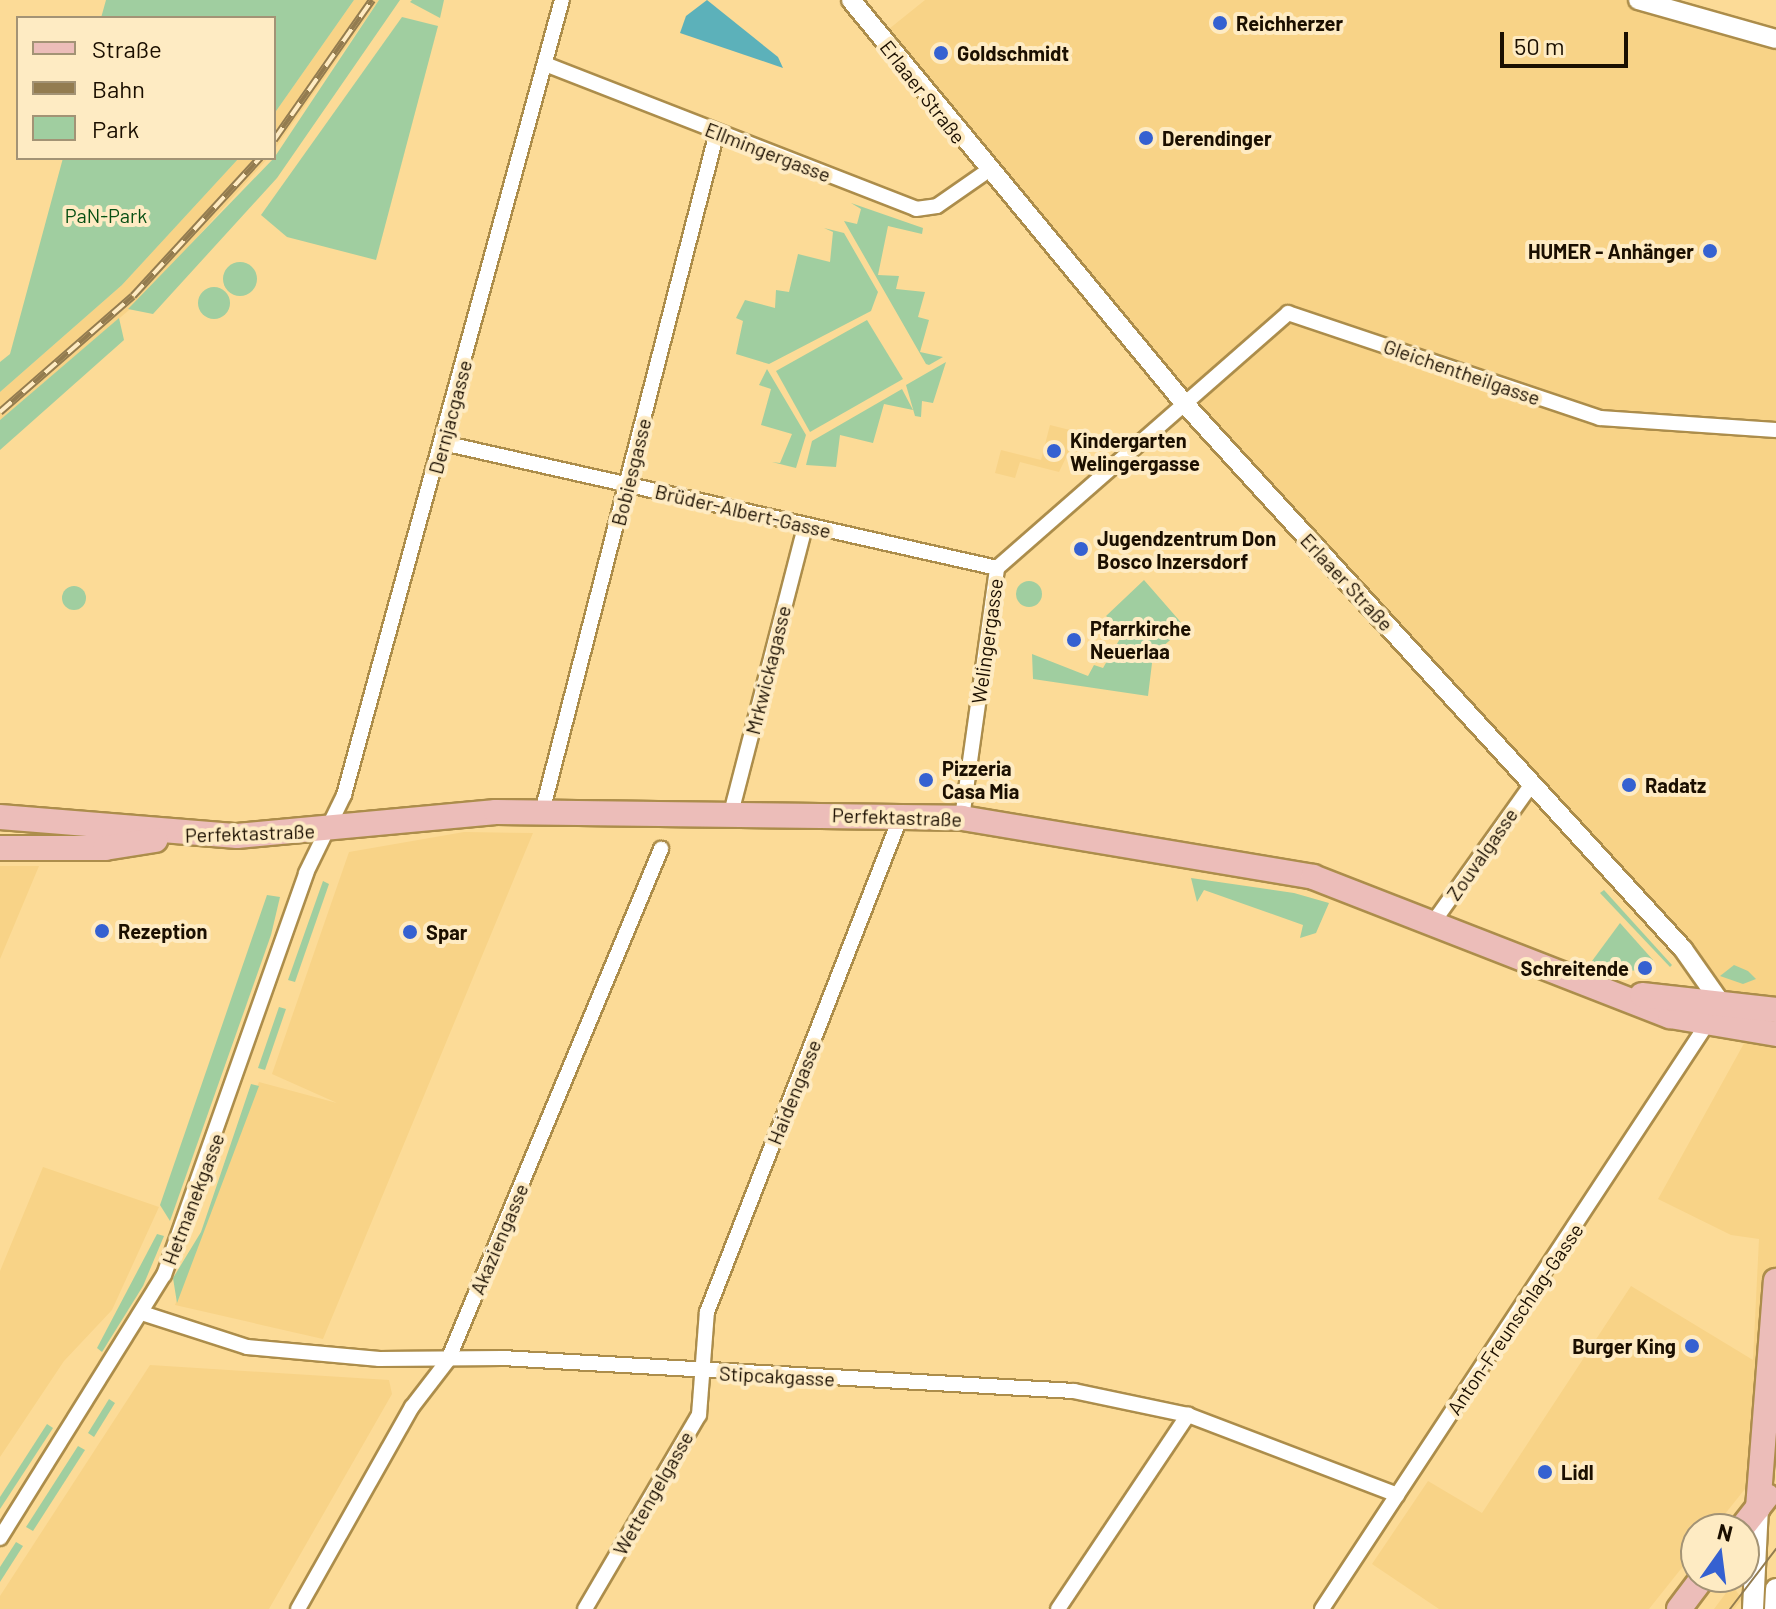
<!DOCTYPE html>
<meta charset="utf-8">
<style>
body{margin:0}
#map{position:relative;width:1776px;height:1609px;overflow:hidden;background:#fcdb97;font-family:Barlow,sans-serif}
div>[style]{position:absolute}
.built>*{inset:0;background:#f8d387}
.green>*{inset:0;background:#a0cea0}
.round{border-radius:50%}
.water>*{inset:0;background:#5cb1ba}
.roads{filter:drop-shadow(2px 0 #ac8d4b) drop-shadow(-2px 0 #ac8d4b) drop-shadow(0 2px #ac8d4b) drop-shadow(0 -2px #ac8d4b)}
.minor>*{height:14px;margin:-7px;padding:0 7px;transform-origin:7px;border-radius:7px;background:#fff}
.tertiary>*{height:18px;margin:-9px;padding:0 9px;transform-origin:9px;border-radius:9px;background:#fff}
.secondary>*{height:20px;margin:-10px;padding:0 10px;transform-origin:10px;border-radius:10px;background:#fff}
.primary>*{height:24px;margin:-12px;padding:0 12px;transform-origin:12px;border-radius:12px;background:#ecbdb9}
.tram>*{height:2px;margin:-1px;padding:0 1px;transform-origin:1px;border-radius:1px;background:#937c50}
.rail>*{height:8px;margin-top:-4px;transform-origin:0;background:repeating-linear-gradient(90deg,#feebc3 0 15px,#937c50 0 30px);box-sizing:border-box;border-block:2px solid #937c50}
.dots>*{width:22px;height:22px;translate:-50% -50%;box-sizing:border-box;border:4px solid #feebc3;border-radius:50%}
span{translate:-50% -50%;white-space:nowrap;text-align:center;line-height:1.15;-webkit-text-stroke:8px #feebc3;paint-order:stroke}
.poi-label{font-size:20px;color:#1b0f00;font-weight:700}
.left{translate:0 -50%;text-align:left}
.right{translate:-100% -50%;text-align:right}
.street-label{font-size:20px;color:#1b0f00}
.park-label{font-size:20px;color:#074f13}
.legend{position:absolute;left:16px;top:16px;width:260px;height:144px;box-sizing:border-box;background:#feebc3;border:2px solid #a39375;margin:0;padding:10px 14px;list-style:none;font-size:24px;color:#1b0f00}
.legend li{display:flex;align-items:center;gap:16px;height:40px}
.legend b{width:40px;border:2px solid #a39375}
.north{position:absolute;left:1680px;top:1513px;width:80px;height:80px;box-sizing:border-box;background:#feebc3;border:2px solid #a39375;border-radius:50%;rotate:14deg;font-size:22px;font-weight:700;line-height:32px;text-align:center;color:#1b0f00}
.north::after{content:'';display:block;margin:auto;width:28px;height:36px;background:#3561d1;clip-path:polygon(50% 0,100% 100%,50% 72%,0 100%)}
.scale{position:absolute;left:1500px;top:32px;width:128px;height:36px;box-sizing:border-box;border:4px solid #1b0f00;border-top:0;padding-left:10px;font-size:24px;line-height:28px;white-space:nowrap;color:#1b0f00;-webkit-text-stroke:6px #feebc3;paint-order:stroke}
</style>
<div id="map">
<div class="built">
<div style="clip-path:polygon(354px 0,379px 0,274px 150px,274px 114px)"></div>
<div style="clip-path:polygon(925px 0,1673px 0,1776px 34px,1776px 1450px,1713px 1529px,1696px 1529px,1696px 1550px,1649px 1609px,1439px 1609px,1372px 1564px,1428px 1481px,1482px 1513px,1631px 1286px,1753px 1360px,1759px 1239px,1731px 1235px,1658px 1199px,1763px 1009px,1723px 1006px,1212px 435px,879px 37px)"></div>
<div style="clip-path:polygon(239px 158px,268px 158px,142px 299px,0 420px,0 392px,122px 285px)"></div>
<div style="clip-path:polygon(1050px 425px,1070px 430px,1074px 441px,1059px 472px,1020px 462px,1015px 478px,995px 473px,1001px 450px,1041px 460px)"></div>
<div style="clip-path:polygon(464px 832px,533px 833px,323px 1339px,175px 1305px,259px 1082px,337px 1103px,272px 1074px,349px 852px)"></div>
<div style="clip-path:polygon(0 866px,39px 866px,0 959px)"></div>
<div style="clip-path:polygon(43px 1167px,159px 1207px,112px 1310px,64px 1361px,0 1457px,0 1271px)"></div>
<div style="clip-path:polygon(150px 1365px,389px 1380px,392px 1394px,269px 1609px,0 1609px,0 1596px)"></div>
<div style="clip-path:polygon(1732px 1585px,1742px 1599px,1734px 1609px,1714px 1609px)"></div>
</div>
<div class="green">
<div style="clip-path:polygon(106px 0,354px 0,274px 114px,274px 18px,101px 18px)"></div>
<div style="clip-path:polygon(379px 0,400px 0,277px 178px,153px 314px,128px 309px,274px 158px)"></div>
<div style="clip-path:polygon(412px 0,444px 0,440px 18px,410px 2px)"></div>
<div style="clip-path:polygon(402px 17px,438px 26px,376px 260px,287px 237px,261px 215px)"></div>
<div style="clip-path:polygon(63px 158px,239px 158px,122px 285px,0 392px,0 362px,10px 354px)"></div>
<div style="clip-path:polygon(851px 203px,923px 228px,922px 234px,888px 226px,878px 275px,899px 276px,896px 289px,925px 292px,918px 317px,929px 320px,920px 352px,943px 357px,929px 365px,926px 364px,844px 221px,857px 224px,861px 209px)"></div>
<div style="clip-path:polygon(824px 228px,844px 233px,878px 292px,871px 311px,769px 364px,736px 354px,743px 321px,736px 318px,745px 300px,775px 308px,776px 290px,789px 292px,798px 254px,830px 262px,833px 232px)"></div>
<div class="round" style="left:223px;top:262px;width:34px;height:34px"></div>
<div class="round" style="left:198px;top:287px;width:32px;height:32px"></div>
<div style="clip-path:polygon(119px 318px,124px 340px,0 450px,0 420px)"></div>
<div style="clip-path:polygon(867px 320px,903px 379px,810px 432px,776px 371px)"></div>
<div style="clip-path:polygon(946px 362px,933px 403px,922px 401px,921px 417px,915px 416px,906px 385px)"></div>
<div style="clip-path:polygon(767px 369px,806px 435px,796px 468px,772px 462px,780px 463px,792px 434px,761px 425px,771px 389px,759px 385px)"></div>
<div style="clip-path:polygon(902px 389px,913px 410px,884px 404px,873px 443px,840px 435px,836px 467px,806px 465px,812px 441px)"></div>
<div style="clip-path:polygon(1144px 580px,1185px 627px,1153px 655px,1148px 696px,1033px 679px,1032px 654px,1088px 676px,1094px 665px,1103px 668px,1125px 630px,1106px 616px)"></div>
<div class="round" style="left:1016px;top:581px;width:26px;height:26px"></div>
<div class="round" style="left:62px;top:586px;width:24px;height:24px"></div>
<div style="clip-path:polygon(1191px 878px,1294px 893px,1329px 903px,1316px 933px,1300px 938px,1303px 925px,1204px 890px,1197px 902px)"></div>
<div style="clip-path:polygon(323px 881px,329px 884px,295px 982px,288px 980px)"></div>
<div style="clip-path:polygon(1604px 890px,1672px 965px,1670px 967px,1600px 893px)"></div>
<div style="clip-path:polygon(267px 895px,280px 897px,271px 935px,170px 1221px,160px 1205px)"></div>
<div style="clip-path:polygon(1620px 923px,1653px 960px,1651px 970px,1619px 971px,1592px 961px)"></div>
<div style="clip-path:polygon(1734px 965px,1748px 971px,1756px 979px,1743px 984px,1720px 976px)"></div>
<div style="clip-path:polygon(279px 1007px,286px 1009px,265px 1070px,258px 1068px)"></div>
<div style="clip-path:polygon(251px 1084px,259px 1086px,177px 1303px,173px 1278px,201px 1232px)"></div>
<div style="clip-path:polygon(157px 1234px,164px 1236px,143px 1286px,102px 1352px,97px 1348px)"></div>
<div style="clip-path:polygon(109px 1399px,115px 1403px,94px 1437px,88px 1433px)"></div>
<div style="clip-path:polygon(47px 1424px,53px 1428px,0 1509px,0 1497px)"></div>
<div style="clip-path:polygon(78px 1446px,85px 1450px,33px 1531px,26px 1527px)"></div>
<div style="clip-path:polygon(16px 1542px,23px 1546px,0 1582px,0 1567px)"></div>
</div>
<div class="water">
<div style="clip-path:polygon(707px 0,778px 57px,783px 68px,680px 33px,686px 16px)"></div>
</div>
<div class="roads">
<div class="minor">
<div style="left:545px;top:64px;width:398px;rotate:21.3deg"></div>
<div style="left:916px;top:209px;width:21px;rotate:-8deg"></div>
<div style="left:937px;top:206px;width:60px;rotate:-34.8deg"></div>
<div style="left:443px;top:443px;width:568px;rotate:12.71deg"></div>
<div style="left:542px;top:812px;width:702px;rotate:-75.57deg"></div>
<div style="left:731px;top:813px;width:296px;rotate:-75.5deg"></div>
<div style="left:962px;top:818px;width:252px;rotate:-82deg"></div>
<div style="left:997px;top:568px;width:387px;rotate:-41.2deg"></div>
<div style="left:1288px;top:313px;width:329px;rotate:18.6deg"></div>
<div style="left:1600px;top:418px;width:176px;rotate:3.9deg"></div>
<div style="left:1432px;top:924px;width:172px;rotate:-54.5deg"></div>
<div style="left:145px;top:1314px;width:107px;rotate:17.9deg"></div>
<div style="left:247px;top:1347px;width:133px;rotate:5.2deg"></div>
<div style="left:379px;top:1359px;width:123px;rotate:-0.5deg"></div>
<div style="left:502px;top:1358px;width:573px;rotate:3.3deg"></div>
<div style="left:1074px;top:1391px;width:116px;rotate:11.9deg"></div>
<div style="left:1188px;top:1415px;width:224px;rotate:20.9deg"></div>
<div style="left:0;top:1538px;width:310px;rotate:-58.1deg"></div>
<div style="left:164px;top:1275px;width:426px;rotate:-70.5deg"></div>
<div style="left:306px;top:873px;width:87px;rotate:-64deg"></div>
<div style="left:344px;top:795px;width:824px;rotate:-74.67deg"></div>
<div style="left:298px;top:1609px;width:232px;rotate:-60.6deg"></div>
<div style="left:412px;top:1407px;width:59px;rotate:-52.5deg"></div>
<div style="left:448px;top:1360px;width:554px;rotate:-67.37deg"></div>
<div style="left:585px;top:1609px;width:225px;rotate:-59.6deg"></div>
<div style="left:699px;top:1415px;width:103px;rotate:-85.6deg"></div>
<div style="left:707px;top:1312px;width:533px;rotate:-68.64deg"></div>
<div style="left:1058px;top:1609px;width:234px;rotate:-56.2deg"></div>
<div style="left:1322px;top:1609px;width:697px;rotate:-56.65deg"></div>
</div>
<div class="tertiary">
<div style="left:851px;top:0;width:523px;rotate:50.43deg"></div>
<div style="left:1184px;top:403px;width:740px;rotate:47.58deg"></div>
<div style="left:1683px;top:949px;width:70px;rotate:54.9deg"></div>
<div style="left:1638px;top:0;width:143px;rotate:15.8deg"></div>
</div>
<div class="secondary">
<div style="left:1753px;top:1609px;width:101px;rotate:-87.2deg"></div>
<div style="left:1775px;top:1609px;width:20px;rotate:-87deg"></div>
</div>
<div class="primary">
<div style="left:0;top:817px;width:238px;rotate:4.6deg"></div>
<div style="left:237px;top:836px;width:260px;rotate:-5.3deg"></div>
<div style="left:496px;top:812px;width:466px;rotate:0.7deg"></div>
<div style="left:962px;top:818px;width:356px;rotate:9.5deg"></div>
<div style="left:1313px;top:877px;width:383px;rotate:21.3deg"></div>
<div style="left:1670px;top:1016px;width:108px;rotate:9.6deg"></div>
<div style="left:0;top:848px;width:105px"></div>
<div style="left:105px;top:848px;width:51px;rotate:-9.1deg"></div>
<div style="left:1642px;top:995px;width:135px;rotate:6.4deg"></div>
<div style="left:1758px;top:1508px;width:228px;rotate:-85.5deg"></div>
<div style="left:1741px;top:1529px;width:42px;rotate:-51.8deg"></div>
<div style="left:1679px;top:1609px;width:40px;rotate:-53deg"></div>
</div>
</div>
<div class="tram">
<div style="left:1730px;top:1609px;width:76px;rotate:-52.5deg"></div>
</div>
<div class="rail">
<div style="left:274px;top:140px;width:171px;rotate:-55deg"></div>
<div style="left:0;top:412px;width:176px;rotate:-41.1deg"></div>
<div style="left:133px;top:296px;width:188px;rotate:-47.4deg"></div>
</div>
<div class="dots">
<div style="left:1220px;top:23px;background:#3561d1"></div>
<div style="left:941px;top:53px;background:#3561d1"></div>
<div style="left:1146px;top:138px;background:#3561d1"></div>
<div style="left:1710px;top:251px;background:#3561d1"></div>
<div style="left:1054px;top:451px;background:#3561d1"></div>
<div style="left:1081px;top:549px;background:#3561d1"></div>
<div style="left:1074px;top:640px;background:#3561d1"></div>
<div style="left:926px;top:780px;background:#3561d1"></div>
<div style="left:1629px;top:785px;background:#3561d1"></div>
<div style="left:102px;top:931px;background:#3561d1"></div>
<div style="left:410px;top:932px;background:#3561d1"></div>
<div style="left:1645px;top:968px;background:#3561d1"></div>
<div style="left:1692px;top:1346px;background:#3561d1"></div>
<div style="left:1545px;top:1472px;background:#3561d1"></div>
</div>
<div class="poi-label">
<span class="left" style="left:1236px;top:23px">Reichherzer</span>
<span class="left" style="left:957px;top:53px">Goldschmidt</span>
<span class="left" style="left:1162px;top:138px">Derendinger</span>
<span class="right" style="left:1694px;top:251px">HUMER - Anhänger</span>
<span class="left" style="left:1070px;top:452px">Kindergarten<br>Welingergasse</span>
<span class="left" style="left:1097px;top:550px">Jugendzentrum Don<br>Bosco Inzersdorf</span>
<span class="left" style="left:1090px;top:640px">Pfarrkirche<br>Neuerlaa</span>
<span class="left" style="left:942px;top:780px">Pizzeria<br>Casa Mia</span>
<span class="left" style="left:1645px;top:785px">Radatz</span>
<span class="left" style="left:118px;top:931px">Rezeption</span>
<span class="left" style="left:426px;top:932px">Spar</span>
<span class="right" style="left:1629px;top:968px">Schreitende</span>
<span class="right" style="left:1676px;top:1346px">Burger King</span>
<span class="left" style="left:1561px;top:1472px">Lidl</span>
</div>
<div class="street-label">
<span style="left:923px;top:92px;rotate:52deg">Erlaaer Straße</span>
<span style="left:768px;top:152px;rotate:21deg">Ellmingergasse</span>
<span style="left:1462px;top:372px;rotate:19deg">Gleichentheilgasse</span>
<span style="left:450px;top:417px;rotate:-75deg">Dernjacgasse</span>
<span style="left:631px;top:472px;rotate:-76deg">Bobiesgasse</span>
<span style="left:743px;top:511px;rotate:13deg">Brüder-Albert-Gasse</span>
<span style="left:1347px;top:582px;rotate:47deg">Erlaaer Straße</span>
<span style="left:987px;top:641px;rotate:-82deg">Welingergasse</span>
<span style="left:768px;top:670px;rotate:-76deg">Mrkwickagasse</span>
<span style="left:897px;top:817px;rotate:2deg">Perfektastraße</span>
<span style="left:250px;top:833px;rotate:-2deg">Perfektastraße</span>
<span style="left:1482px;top:854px;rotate:-55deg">Zouvalgasse</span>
<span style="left:794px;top:1092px;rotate:-68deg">Haidengasse</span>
<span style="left:193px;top:1199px;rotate:-69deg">Hetmanekgasse</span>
<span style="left:499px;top:1239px;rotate:-67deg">Akaziengasse</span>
<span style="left:1515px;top:1319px;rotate:-56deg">Anton-Freunschlag-Gasse</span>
<span style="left:777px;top:1376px;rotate:3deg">Stipcakgasse</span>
<span style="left:653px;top:1493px;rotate:-60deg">Wettengelgasse</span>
</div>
<div class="park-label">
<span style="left:106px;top:215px">PaN-Park</span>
</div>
<ul class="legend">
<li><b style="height:10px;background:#ecbdb9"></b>Straße</li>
<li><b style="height:10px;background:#937c50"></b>Bahn</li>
<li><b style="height:22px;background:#a0cea0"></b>Park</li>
</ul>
<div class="north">N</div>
<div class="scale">50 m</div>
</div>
